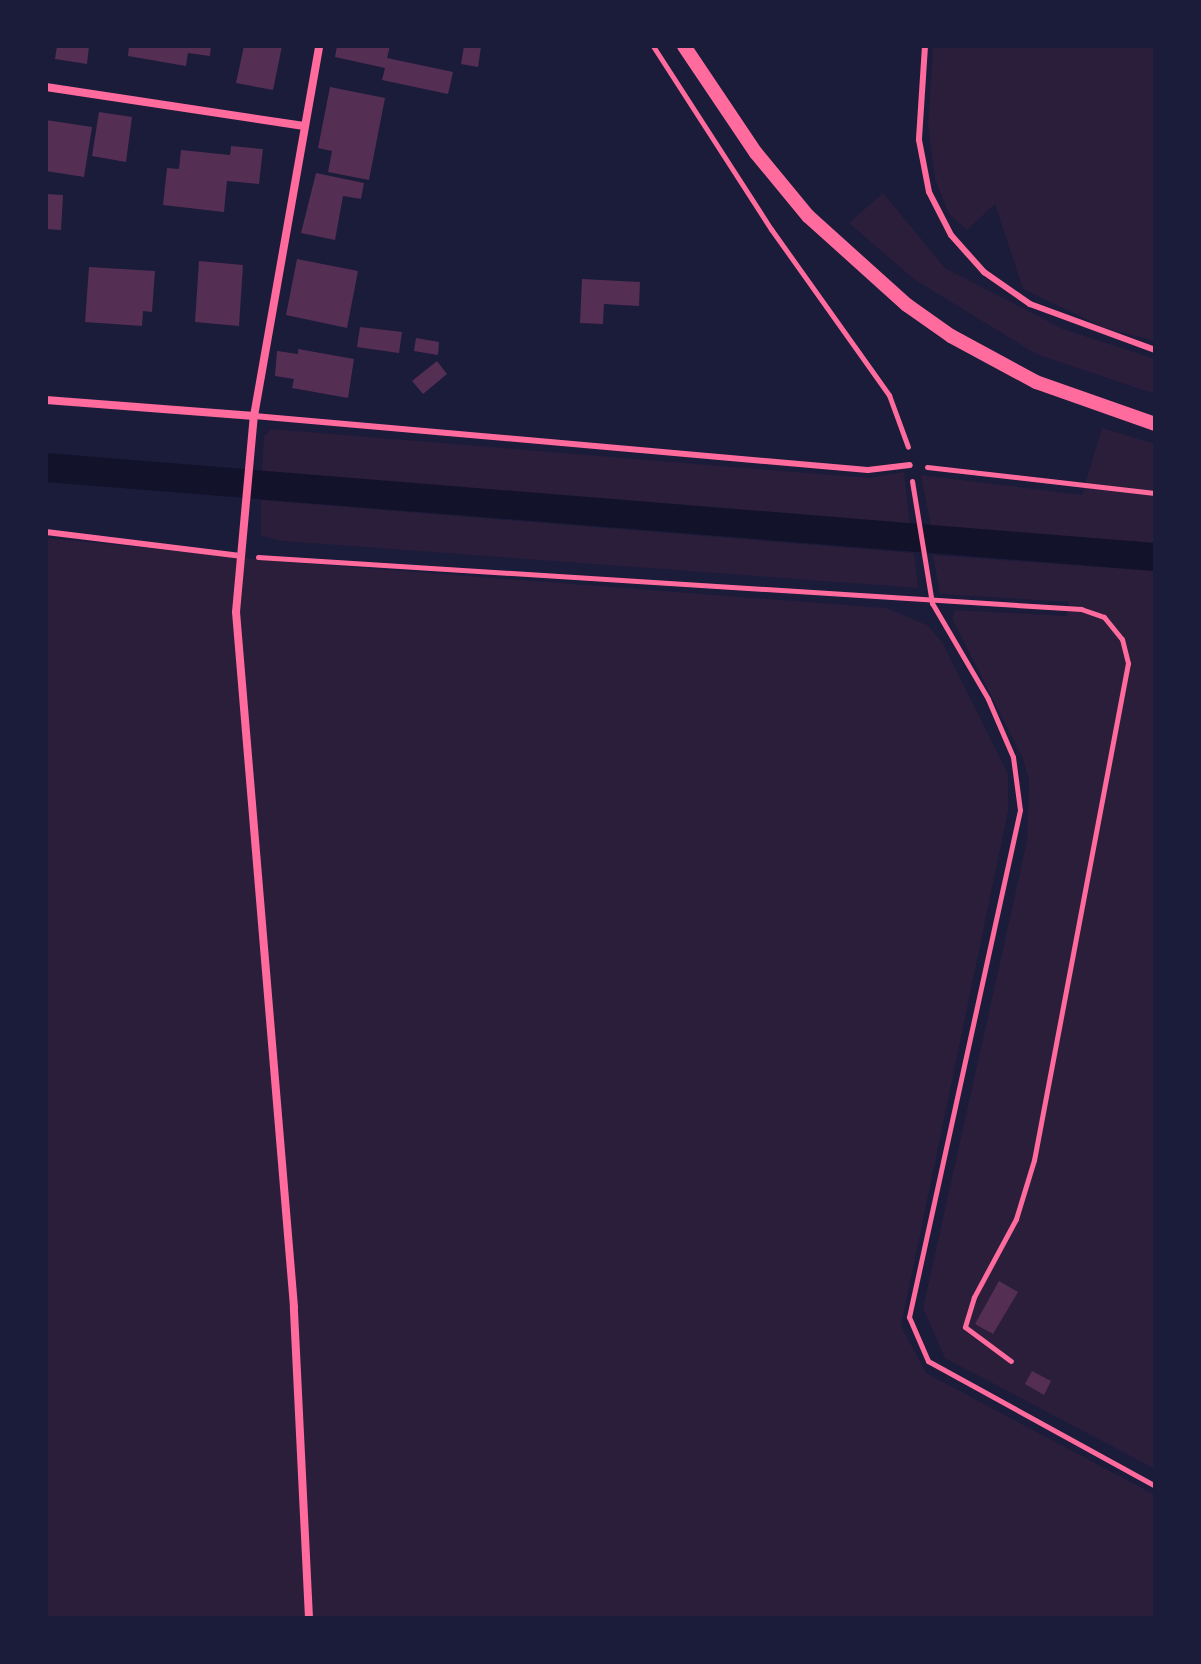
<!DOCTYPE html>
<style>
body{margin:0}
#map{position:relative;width:1201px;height:1664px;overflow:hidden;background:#1b1b3a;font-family:Poppins,sans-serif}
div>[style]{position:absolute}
.green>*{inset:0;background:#2a1e3b}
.water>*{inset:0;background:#12122b}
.building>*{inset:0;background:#542f53}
.path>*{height:5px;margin:-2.5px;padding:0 2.5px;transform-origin:2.5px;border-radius:2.5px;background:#ff6b9d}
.service>*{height:6px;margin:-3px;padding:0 3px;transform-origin:3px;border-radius:3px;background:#ff6b9d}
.minor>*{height:8px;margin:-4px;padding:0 4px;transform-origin:4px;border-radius:4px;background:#ff6b9d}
.tertiary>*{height:14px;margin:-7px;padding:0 7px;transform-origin:7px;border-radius:7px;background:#ff6b9d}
span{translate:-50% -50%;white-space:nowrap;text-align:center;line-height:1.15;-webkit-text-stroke:6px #1b1b3a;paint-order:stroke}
.frame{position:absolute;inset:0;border:48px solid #1b1b3a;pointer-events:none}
</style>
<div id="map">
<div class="green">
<div style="clip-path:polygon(933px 46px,1155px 46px,1155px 341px,1105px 328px,1023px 289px,995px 204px,967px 230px,949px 214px,935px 179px,928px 126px)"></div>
<div style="clip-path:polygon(883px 193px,945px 268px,1063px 329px,1155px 359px,1155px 394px,1036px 354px,914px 279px,849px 223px)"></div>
<div style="clip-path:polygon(1102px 428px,1155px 444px,1155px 543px,931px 527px,921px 475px,1082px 495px)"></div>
<div style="clip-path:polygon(271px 429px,869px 478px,904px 472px,910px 525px,262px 471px,264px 436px)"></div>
<div style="clip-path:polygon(261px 500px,914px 553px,918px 588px,283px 541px,261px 536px)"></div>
<div style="clip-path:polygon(46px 538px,286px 562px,886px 608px,927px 625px,942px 642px,1008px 774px,1008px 811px,901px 1326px,926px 1373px,1155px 1495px,1155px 1618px,46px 1618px)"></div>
<div style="clip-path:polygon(933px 555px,1155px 571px,1155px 1469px,945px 1358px,923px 1308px,1027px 841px,1029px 780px,1023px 759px,952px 618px,955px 610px,1067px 616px,1069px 602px,940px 594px)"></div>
</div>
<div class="water">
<div style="clip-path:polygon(46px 453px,1155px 543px,1155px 571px,46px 482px)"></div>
</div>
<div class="building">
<div style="clip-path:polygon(57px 46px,89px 46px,87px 64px,55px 59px)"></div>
<div style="clip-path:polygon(129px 46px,211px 46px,210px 56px,188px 53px,186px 66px,128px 56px)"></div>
<div style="clip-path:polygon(244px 46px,282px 46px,273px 90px,236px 83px)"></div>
<div style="clip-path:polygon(337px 46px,390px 46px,387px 58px,453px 72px,448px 94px,382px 80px,385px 68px,335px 57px)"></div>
<div style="clip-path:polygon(464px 46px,481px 47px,478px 67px,461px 64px)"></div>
<div style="clip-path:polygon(330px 87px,385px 98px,369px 180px,328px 172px,332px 151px,318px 148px)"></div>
<div style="clip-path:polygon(99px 112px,132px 117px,126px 162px,92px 156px)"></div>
<div style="clip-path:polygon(46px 120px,92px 127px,84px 177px,46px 171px)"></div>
<div style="clip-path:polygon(231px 146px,263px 149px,259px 184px,227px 181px,224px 212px,163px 205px,167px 168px,179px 169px,181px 150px,230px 155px)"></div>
<div style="clip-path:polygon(316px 173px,364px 183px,361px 199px,343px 196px,335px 240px,301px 233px)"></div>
<div style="clip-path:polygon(46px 194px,63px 195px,61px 230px,46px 229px)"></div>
<div style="clip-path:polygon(297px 259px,358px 271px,347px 328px,286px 315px)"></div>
<div style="clip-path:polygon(199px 261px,243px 265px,239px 326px,195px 322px)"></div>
<div style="clip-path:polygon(89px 267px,155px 271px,152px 312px,143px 311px,142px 326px,85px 322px)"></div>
<div style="clip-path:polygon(582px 279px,640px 282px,639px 306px,604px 304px,603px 324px,580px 323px)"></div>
<div style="clip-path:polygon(360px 327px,402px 332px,399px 353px,357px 347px)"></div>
<div style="clip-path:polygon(416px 338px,439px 342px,438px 355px,414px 351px)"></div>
<div style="clip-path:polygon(298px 349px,354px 359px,348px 398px,292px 388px,294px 379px,275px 376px,277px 351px,298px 354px)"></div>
<div style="clip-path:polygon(437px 361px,447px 374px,423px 394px,412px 381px)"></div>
<div style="clip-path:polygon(999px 1281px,1018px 1292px,993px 1334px,975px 1324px)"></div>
<div style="clip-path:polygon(1032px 1371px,1051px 1381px,1044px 1395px,1025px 1384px)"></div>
</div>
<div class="path">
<div style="left:653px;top:46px;width:218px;rotate:57.2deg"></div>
<div style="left:771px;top:229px;width:204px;rotate:54.6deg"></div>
<div style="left:889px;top:395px;width:55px;rotate:69.9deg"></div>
<div style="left:927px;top:467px;width:229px;rotate:6.5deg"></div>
<div style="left:912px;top:481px;width:124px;rotate:80.7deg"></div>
<div style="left:932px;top:603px;width:111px;rotate:59.7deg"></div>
<div style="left:988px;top:699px;width:63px;rotate:66.7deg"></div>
<div style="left:1013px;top:757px;width:53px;rotate:82.5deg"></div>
<div style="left:1020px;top:810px;width:519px;rotate:102.35deg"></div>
<div style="left:909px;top:1317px;width:48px;rotate:66.6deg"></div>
<div style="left:928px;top:1361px;width:259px;rotate:28.8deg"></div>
<div style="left:258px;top:557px;width:825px;rotate:3.62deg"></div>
<div style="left:1081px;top:609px;width:24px;rotate:19deg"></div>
<div style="left:1104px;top:617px;width:28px;rotate:51deg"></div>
<div style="left:1122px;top:639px;width:25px;rotate:76deg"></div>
<div style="left:1128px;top:663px;width:506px;rotate:100.71deg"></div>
<div style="left:1034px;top:1160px;width:62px;rotate:107deg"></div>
<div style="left:1016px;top:1219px;width:89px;rotate:118.3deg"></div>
<div style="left:974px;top:1297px;width:31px;rotate:107deg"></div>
<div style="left:965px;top:1327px;width:57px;rotate:36.5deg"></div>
</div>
<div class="service">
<div style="left:925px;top:46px;width:94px;rotate:93.7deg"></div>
<div style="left:919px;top:140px;width:53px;rotate:79.1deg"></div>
<div style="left:929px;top:192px;width:48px;rotate:62.9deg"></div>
<div style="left:951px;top:235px;width:50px;rotate:48.3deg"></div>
<div style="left:984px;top:272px;width:56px;rotate:34.8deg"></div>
<div style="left:1030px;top:304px;width:133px;rotate:20.2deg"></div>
<div style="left:254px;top:416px;width:616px;rotate:5.03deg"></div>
<div style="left:868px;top:470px;width:42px;rotate:-6.8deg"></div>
<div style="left:46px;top:532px;width:196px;rotate:7deg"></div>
</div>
<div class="minor">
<div style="left:46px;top:87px;width:261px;rotate:8.6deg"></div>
<div style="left:46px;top:400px;width:209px;rotate:4.4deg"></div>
<div style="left:309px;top:1618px;width:311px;rotate:-92.8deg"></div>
<div style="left:294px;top:1307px;width:697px;rotate:-94.77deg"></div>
<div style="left:236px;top:612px;width:197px;rotate:-84.8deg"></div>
<div style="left:254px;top:416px;width:376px;rotate:-80deg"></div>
</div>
<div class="tertiary">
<div style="left:684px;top:46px;width:129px;rotate:56.1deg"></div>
<div style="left:756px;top:153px;width:82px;rotate:50.5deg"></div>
<div style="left:808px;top:216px;width:133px;rotate:42deg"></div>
<div style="left:907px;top:305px;width:54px;rotate:35.2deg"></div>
<div style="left:951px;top:336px;width:97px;rotate:28.4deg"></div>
<div style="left:1036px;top:382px;width:126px;rotate:19.4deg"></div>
</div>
<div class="frame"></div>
</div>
